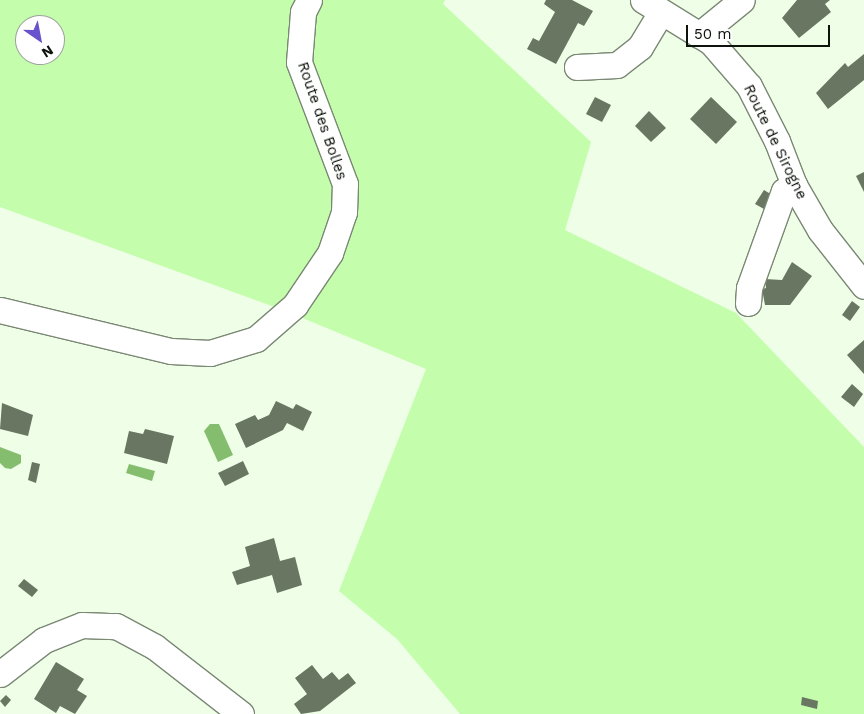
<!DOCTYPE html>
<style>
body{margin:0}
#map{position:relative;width:864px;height:714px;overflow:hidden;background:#eefee7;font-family:"Work Sans",sans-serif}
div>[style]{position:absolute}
.green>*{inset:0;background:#c4feac}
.water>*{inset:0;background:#85bd6e}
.building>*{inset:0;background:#687662}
.roads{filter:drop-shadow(1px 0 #7a8874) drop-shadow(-1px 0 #7a8874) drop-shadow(0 1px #7a8874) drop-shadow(0 -1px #7a8874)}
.minor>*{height:25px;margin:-12.5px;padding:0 12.5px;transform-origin:12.5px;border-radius:12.5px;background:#fff}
span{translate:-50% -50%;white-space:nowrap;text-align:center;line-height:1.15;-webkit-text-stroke:4px #fff;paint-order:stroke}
.street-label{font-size:15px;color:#0d120b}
.north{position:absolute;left:15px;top:15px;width:50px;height:50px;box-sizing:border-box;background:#fff;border:1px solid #9ea09d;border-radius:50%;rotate:147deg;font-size:14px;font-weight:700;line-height:20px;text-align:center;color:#0d120b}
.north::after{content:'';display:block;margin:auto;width:18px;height:22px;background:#6952cc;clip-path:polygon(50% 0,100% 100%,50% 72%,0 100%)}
.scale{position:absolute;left:686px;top:25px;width:144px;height:22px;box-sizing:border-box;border:2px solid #0d120b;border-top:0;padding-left:6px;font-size:15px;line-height:18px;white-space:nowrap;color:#0d120b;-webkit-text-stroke:4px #fff;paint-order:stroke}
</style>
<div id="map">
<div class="green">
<div style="clip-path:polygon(evenodd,0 0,445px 0,443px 4px,591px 142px,565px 230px,736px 313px,864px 447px,864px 714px,460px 714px,397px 639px,339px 591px,426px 369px,283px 310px,0 207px,0 0,25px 25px,55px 25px,55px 55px,25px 55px,25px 25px)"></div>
</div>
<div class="water">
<div style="clip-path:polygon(210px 424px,219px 424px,233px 455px,218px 462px,204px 431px)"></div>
<div style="clip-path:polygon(0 447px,21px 455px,21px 463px,11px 469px,5px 468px,0 463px)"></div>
<div style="clip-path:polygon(129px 464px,155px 471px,152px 481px,126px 473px)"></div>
</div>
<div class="building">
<div style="clip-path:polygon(546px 0,572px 0,593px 11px,584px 26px,578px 23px,556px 64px,527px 49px,533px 38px,539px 41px,555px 12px,544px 4px)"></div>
<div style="clip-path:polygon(797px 0,830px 0,825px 4px,831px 12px,799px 38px,782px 18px)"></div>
<div style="clip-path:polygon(864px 54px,864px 80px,828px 109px,816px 93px,845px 63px,848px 67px)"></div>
<div style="clip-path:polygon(595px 97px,611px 105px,602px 122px,586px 114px)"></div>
<div style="clip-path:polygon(711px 97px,737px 122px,716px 144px,690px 119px)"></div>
<div style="clip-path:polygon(649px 111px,666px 128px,651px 142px,635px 126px)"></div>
<div style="clip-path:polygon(864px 172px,864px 192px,856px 176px)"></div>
<div style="clip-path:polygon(764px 190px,772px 195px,764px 209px,755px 204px)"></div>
<div style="clip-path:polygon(792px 262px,812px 276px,790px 305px,765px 305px,762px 289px,766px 288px,765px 279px,782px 280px)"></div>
<div style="clip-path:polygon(852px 301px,860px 307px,850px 321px,842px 315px)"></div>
<div style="clip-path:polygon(864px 340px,864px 374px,847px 355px)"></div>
<div style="clip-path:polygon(852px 384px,863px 394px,854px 407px,841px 397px)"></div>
<div style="clip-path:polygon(276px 401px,293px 409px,296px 404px,312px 412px,303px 431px,287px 423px,283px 430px,246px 448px,235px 424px,255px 415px,258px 420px,269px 415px)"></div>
<div style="clip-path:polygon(2px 403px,33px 415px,28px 436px,0 429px)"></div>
<div style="clip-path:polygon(145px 429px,174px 436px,167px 464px,124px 453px,129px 431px,143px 434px)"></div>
<div style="clip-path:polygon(243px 461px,249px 474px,225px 486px,218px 473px)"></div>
<div style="clip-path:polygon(32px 462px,40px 464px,36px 483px,28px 480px)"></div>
<div style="clip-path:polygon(274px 538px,280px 561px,295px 557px,302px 585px,277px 593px,272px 575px,237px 585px,232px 572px,250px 566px,245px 547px)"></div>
<div style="clip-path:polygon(24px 579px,38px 590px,32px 597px,18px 586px)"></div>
<div style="clip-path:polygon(56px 662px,84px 679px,77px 690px,87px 696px,75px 714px,60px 706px,56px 713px,34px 699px)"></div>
<div style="clip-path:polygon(312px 665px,323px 679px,332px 672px,339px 680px,348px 673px,356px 683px,320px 711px,301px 714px,294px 704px,307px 694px,295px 678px)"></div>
<div style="clip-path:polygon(6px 695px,11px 700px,5px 707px,0 701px)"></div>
<div style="clip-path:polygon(802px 697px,818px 701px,817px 709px,801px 705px)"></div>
</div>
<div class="roads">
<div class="minor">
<div style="left:643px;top:0;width:80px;rotate:31.7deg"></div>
<div style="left:711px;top:42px;width:58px;rotate:49.2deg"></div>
<div style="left:749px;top:86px;width:62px;rotate:63deg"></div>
<div style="left:777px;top:141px;width:47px;rotate:68.9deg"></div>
<div style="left:794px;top:185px;width:52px;rotate:60deg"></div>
<div style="left:820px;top:230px;width:71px;rotate:51.8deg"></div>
<div style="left:699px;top:35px;width:55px;rotate:-39.1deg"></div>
<div style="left:577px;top:67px;width:40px;rotate:-2.9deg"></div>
<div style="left:617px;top:65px;width:29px;rotate:-38deg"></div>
<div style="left:640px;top:47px;width:41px;rotate:-59deg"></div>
<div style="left:748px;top:303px;width:15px;rotate:-86deg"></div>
<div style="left:749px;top:288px;width:103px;rotate:-70.2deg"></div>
<div style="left:784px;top:191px;width:12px;rotate:-31deg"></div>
<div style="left:0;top:310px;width:176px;rotate:13.5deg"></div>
<div style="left:171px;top:351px;width:39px;rotate:3deg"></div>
<div style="left:210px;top:353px;width:48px;rotate:-16.9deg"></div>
<div style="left:256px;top:339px;width:52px;rotate:-41.1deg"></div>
<div style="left:295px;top:305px;width:63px;rotate:-56.1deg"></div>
<div style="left:330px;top:253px;width:43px;rotate:-71.1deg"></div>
<div style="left:344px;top:212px;width:28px;rotate:-88deg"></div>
<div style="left:345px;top:184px;width:130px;rotate:-110.7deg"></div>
<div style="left:299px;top:62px;width:50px;rotate:-85.4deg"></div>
<div style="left:303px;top:12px;width:13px;rotate:-63deg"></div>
<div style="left:0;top:674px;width:56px;rotate:-37.7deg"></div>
<div style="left:44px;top:640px;width:41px;rotate:-21.5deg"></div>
<div style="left:82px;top:625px;width:34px;rotate:2deg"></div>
<div style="left:116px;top:626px;width:44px;rotate:28.3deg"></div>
<div style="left:155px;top:647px;width:109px;rotate:37.9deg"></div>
</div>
</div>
<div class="street-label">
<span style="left:322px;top:121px;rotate:71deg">Route des Bolles</span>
<span style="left:775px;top:142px;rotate:64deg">Route de Sirogne</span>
</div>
<div class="north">N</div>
<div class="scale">50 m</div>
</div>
